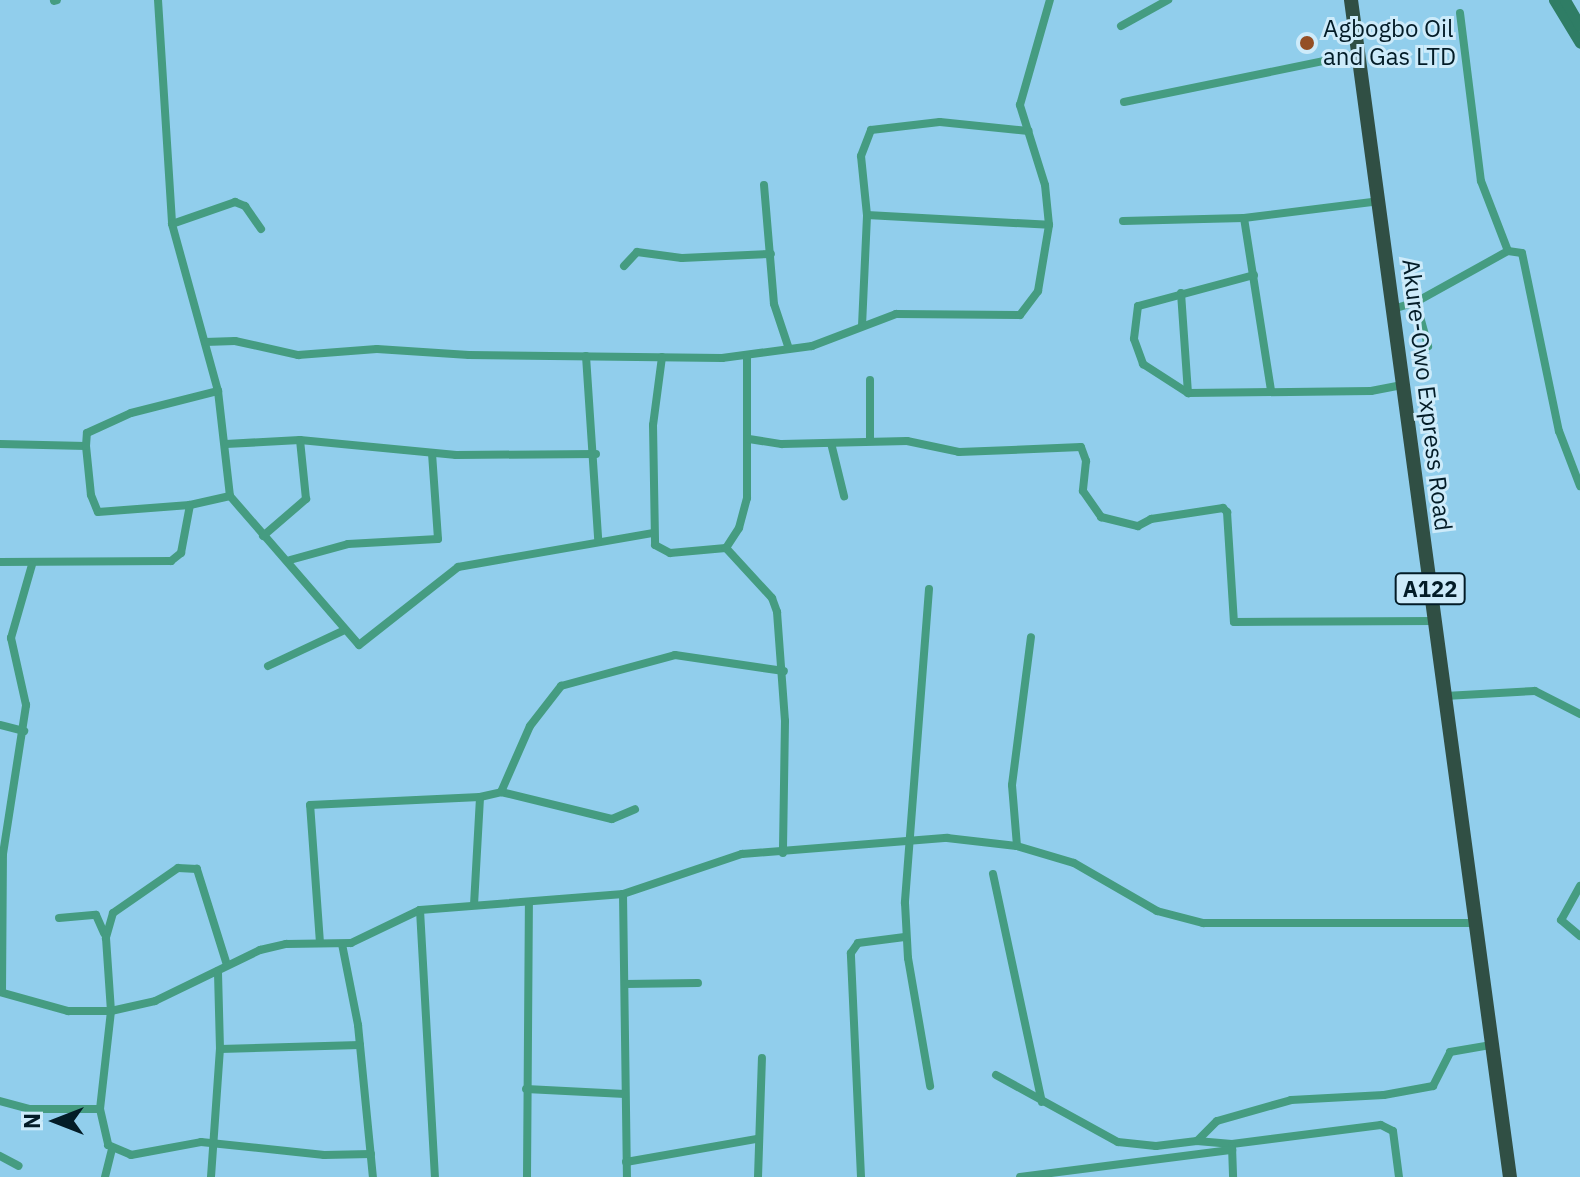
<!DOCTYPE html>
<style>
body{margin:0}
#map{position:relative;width:1580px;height:1177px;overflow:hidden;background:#91ceec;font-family:"IBM Plex Sans",sans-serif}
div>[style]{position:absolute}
.street>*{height:8px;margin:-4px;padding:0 4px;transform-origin:4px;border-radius:4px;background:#459c81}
.secondary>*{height:11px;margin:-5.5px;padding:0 5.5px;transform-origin:5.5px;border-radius:5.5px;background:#2f7d65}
.highway>*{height:14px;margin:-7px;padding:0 7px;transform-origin:7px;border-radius:7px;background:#304f44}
.dots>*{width:22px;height:22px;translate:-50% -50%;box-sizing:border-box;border:4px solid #cdebfa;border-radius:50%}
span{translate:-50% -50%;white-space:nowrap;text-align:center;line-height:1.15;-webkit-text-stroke:6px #cdebfa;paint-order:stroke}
.shield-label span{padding:2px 6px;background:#cdebfa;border:2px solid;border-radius:6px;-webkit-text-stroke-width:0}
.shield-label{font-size:22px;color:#031c27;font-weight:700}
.poi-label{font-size:24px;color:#031c27}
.left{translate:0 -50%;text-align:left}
.street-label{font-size:24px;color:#031c27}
.north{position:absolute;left:16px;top:1081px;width:80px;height:80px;-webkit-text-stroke:6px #cdebfa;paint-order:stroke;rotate:270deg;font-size:22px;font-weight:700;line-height:32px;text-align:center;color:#031c27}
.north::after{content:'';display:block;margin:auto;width:28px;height:36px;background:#031c27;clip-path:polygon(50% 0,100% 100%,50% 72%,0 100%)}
</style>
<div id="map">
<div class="street">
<div style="left:158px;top:0;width:224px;rotate:86.4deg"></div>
<div style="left:172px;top:224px;width:173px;rotate:74.6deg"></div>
<div style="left:218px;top:391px;width:106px;rotate:83.5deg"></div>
<div style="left:230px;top:496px;width:197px;rotate:49.1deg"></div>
<div style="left:359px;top:645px;width:126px;rotate:-38.2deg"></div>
<div style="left:458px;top:567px;width:197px;rotate:-9.9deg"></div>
<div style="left:54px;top:1px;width:3px;rotate:-18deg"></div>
<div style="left:1460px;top:13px;width:169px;rotate:82.9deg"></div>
<div style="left:1481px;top:181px;width:75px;rotate:68.9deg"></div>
<div style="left:1121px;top:26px;width:54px;rotate:-29deg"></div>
<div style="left:1124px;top:102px;width:239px;rotate:-11.6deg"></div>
<div style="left:764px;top:185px;width:119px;rotate:85.2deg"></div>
<div style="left:774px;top:304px;width:47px;rotate:71.6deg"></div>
<div style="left:867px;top:215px;width:182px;rotate:3.1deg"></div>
<div style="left:1244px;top:218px;width:175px;rotate:81.1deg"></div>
<div style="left:1123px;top:221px;width:121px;rotate:-1.4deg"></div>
<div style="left:1244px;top:218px;width:137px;rotate:-7.1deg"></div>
<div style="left:172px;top:224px;width:67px;rotate:-19.2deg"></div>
<div style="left:235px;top:202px;width:11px;rotate:22deg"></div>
<div style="left:245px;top:206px;width:28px;rotate:55deg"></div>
<div style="left:624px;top:266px;width:19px;rotate:-47deg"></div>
<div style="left:637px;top:252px;width:45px;rotate:7.6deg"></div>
<div style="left:682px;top:258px;width:89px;rotate:-2.6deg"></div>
<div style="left:1254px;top:275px;width:120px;rotate:165deg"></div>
<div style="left:1138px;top:306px;width:33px;rotate:97deg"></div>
<div style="left:1134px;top:339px;width:27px;rotate:70deg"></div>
<div style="left:1143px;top:364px;width:54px;rotate:32.8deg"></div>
<div style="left:1188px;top:393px;width:183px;rotate:-0.6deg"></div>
<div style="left:1371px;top:391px;width:33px;rotate:-11deg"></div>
<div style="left:1181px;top:293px;width:100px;rotate:86deg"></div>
<div style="left:1416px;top:302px;width:46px;rotate:74.7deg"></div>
<div style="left:1393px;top:309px;width:24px;rotate:-17deg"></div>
<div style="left:1416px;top:302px;width:105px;rotate:-29deg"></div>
<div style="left:1508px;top:251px;width:14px;rotate:8deg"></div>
<div style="left:1522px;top:253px;width:182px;rotate:78.3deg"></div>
<div style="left:1559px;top:431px;width:59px;rotate:69.1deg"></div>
<div style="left:862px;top:326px;width:111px;rotate:-87.4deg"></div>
<div style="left:867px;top:215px;width:59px;rotate:-95.8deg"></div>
<div style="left:861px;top:156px;width:28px;rotate:-69deg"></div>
<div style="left:871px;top:130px;width:69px;rotate:-6.6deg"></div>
<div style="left:940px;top:122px;width:89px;rotate:5.8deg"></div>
<div style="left:205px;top:342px;width:30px;rotate:-2deg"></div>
<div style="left:235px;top:341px;width:65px;rotate:12.5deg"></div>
<div style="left:298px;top:355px;width:79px;rotate:-4.3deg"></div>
<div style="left:377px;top:349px;width:92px;rotate:3.7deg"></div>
<div style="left:469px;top:355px;width:253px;rotate:0.7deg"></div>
<div style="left:722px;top:358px;width:91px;rotate:-7.6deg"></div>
<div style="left:812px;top:346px;width:90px;rotate:-20.9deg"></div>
<div style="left:896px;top:314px;width:124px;rotate:0.5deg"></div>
<div style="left:1020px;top:315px;width:30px;rotate:-53deg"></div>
<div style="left:1038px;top:291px;width:67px;rotate:-80.5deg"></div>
<div style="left:1049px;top:225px;width:40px;rotate:-95.7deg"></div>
<div style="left:1045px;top:185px;width:84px;rotate:-107.4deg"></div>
<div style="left:1020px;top:105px;width:109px;rotate:-74.1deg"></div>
<div style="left:586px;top:356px;width:183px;rotate:86.2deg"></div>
<div style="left:662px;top:357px;width:69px;rotate:97.5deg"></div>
<div style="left:653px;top:425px;width:120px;rotate:89deg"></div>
<div style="left:655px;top:545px;width:17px;rotate:28deg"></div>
<div style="left:670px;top:553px;width:56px;rotate:-5.1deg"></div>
<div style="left:747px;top:357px;width:141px;rotate:90deg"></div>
<div style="left:747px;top:498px;width:31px;rotate:105deg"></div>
<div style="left:739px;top:528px;width:24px;rotate:123deg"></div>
<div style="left:726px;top:548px;width:68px;rotate:47.4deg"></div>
<div style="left:772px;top:598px;width:15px;rotate:70deg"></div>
<div style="left:777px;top:612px;width:109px;rotate:85.8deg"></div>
<div style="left:785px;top:721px;width:132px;rotate:90.9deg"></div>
<div style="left:870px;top:380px;width:61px;rotate:90deg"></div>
<div style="left:749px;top:439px;width:33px;rotate:9deg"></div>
<div style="left:782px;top:444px;width:125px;rotate:-1.4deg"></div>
<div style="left:907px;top:441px;width:53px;rotate:11.9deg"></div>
<div style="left:959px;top:452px;width:122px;rotate:-2.3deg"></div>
<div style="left:1081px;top:447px;width:15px;rotate:70deg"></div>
<div style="left:1086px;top:461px;width:30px;rotate:96deg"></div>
<div style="left:1083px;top:491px;width:32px;rotate:55deg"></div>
<div style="left:1101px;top:517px;width:38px;rotate:14deg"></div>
<div style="left:1138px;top:526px;width:15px;rotate:-28deg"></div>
<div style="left:1151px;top:519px;width:73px;rotate:-8.7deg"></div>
<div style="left:1223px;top:508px;width:6px;rotate:45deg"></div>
<div style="left:1227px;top:512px;width:110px;rotate:86.4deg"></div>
<div style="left:1234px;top:622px;width:201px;rotate:-0.3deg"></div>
<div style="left:831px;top:443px;width:55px;rotate:76.2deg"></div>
<div style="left:0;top:444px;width:86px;rotate:1.3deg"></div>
<div style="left:86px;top:446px;width:49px;rotate:84.2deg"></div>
<div style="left:91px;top:495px;width:18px;rotate:68deg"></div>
<div style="left:98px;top:512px;width:92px;rotate:-4.4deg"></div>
<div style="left:190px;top:505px;width:41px;rotate:-12.7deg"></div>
<div style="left:226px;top:444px;width:74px;rotate:-3.1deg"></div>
<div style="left:300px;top:440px;width:157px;rotate:5.5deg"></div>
<div style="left:456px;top:455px;width:140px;rotate:-0.4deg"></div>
<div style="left:86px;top:446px;width:13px;rotate:-86deg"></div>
<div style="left:87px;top:433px;width:48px;rotate:-24.4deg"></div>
<div style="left:131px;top:413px;width:90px;rotate:-14.2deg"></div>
<div style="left:263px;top:536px;width:57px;rotate:-40.7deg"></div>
<div style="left:306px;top:499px;width:59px;rotate:-95.8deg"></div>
<div style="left:290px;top:560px;width:60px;rotate:-15.4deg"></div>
<div style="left:348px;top:544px;width:90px;rotate:-3.2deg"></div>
<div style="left:438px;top:539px;width:86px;rotate:-94deg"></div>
<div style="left:0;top:562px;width:171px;rotate:-0.3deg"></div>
<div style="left:171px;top:561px;width:13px;rotate:-39deg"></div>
<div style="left:181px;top:553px;width:49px;rotate:-79.4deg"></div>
<div style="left:929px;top:589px;width:315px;rotate:94.4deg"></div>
<div style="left:905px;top:903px;width:55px;rotate:86.9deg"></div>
<div style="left:908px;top:958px;width:130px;rotate:80.2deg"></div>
<div style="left:268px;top:666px;width:85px;rotate:-25.1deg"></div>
<div style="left:1445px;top:696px;width:90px;rotate:-3.2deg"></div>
<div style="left:1535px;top:691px;width:51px;rotate:27.1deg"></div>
<div style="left:0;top:725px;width:25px;rotate:14deg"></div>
<div style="left:501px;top:792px;width:114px;rotate:13.7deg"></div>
<div style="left:612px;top:819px;width:25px;rotate:-23deg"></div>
<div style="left:1017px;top:846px;width:61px;rotate:-94.7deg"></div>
<div style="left:1012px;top:785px;width:149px;rotate:-82.7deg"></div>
<div style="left:993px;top:874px;width:233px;rotate:77.9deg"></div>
<div style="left:1580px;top:886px;width:39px;rotate:119deg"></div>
<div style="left:1561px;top:920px;width:25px;rotate:40deg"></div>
<div style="left:623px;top:894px;width:283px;rotate:89.2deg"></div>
<div style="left:474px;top:905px;width:108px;rotate:-86.8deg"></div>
<div style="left:480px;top:797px;width:22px;rotate:-13deg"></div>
<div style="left:501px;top:792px;width:72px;rotate:-66.3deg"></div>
<div style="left:530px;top:726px;width:51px;rotate:-52.2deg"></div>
<div style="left:561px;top:686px;width:118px;rotate:-15.2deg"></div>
<div style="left:675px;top:655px;width:110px;rotate:8.4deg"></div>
<div style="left:420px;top:910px;width:267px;rotate:86.8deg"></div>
<div style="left:59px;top:918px;width:37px;rotate:-5deg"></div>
<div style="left:96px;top:915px;width:20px;rotate:66deg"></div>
<div style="left:320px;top:943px;width:138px;rotate:-94.1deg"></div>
<div style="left:310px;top:805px;width:170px;rotate:-2.7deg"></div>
<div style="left:342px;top:944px;width:83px;rotate:78.8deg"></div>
<div style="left:358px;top:1025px;width:153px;rotate:84.4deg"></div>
<div style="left:227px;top:965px;width:101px;rotate:-107.4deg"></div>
<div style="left:197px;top:869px;width:19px;rotate:-177deg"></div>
<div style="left:178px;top:868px;width:79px;rotate:145.3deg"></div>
<div style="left:113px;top:913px;width:26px;rotate:106deg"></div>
<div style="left:106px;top:938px;width:73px;rotate:86.1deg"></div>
<div style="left:111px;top:1011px;width:99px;rotate:96.4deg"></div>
<div style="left:100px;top:1109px;width:37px;rotate:77deg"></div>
<div style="left:108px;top:1145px;width:25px;rotate:23deg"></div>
<div style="left:131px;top:1155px;width:71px;rotate:-10.5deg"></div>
<div style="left:201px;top:1142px;width:124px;rotate:6deg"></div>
<div style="left:324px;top:1155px;width:47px;rotate:-1.2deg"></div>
<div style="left:625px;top:984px;width:73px;rotate:-0.8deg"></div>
<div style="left:0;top:992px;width:71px;rotate:15.6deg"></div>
<div style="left:68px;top:1011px;width:43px"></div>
<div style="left:111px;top:1011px;width:45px;rotate:-12.8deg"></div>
<div style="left:155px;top:1001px;width:117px;rotate:-25.9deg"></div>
<div style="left:260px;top:950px;width:27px;rotate:-13deg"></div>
<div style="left:286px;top:944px;width:65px;rotate:-0.9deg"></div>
<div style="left:351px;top:943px;width:76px;rotate:-25.6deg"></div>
<div style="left:420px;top:910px;width:204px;rotate:-4.5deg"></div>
<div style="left:623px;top:894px;width:126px;rotate:-18.6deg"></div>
<div style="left:742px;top:854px;width:206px;rotate:-4.5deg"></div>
<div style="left:947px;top:838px;width:70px;rotate:6.5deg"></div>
<div style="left:1017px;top:846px;width:59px;rotate:16.6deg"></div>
<div style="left:1074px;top:863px;width:96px;rotate:30deg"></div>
<div style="left:1157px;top:911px;width:48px;rotate:14.6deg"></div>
<div style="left:1203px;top:923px;width:271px"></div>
<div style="left:2px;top:992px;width:138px;rotate:-89.6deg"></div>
<div style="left:3px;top:854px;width:151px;rotate:-81.2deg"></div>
<div style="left:26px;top:705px;width:69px;rotate:-102.6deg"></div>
<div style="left:11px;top:638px;width:76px;rotate:-74deg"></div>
<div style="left:220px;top:1049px;width:140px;rotate:-1.6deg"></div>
<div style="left:996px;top:1075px;width:139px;rotate:28.8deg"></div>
<div style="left:1118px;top:1142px;width:38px;rotate:6deg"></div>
<div style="left:1156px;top:1146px;width:41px;rotate:-7deg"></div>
<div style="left:1197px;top:1141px;width:28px;rotate:-45deg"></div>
<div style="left:1217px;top:1121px;width:77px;rotate:-15.8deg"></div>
<div style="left:1291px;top:1100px;width:93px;rotate:-3.1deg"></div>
<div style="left:1384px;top:1095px;width:50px;rotate:-10.4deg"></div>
<div style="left:1433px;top:1086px;width:38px;rotate:-63deg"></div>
<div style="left:1450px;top:1052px;width:42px;rotate:-9.7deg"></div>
<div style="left:526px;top:1089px;width:99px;rotate:2.9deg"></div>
<div style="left:0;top:1101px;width:30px;rotate:15deg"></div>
<div style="left:29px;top:1109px;width:71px"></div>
<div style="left:1197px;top:1141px;width:35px;rotate:5deg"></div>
<div style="left:1232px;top:1144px;width:150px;rotate:-7.3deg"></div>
<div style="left:1381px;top:1125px;width:13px;rotate:27deg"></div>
<div style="left:1393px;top:1131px;width:46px;rotate:82.6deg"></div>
<div style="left:1232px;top:1146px;width:31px;rotate:88deg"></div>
<div style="left:0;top:1156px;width:21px;rotate:28deg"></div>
<div style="left:626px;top:1162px;width:133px;rotate:-10deg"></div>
<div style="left:105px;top:1177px;width:29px;rotate:-76deg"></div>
<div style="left:211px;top:1177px;width:128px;rotate:-86deg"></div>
<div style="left:220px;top:1049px;width:78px;rotate:-91.5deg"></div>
<div style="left:527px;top:1177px;width:275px;rotate:-89.6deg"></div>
<div style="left:758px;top:1177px;width:119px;rotate:-88.1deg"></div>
<div style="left:861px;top:1177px;width:224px;rotate:-92.6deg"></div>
<div style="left:851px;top:953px;width:12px;rotate:-55deg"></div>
<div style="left:858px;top:943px;width:47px;rotate:-7.3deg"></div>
<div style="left:1020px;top:1177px;width:214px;rotate:-7.3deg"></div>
</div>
<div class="secondary">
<div style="left:1554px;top:0;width:50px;rotate:58.8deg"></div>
<div style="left:1565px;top:0;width:30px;rotate:60deg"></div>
</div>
<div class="highway">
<div style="left:1351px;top:0;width:1188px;rotate:82.31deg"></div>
</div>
<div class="dots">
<div style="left:1307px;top:43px;background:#944f25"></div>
</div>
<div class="shield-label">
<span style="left:1430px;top:589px">A122</span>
</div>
<div class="poi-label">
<span class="left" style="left:1323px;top:43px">Agbogbo Oil<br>and Gas LTD</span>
</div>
<div class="street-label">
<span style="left:1427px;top:395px;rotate:83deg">Akure-Owo Express Road</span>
</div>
<div class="north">N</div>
</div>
